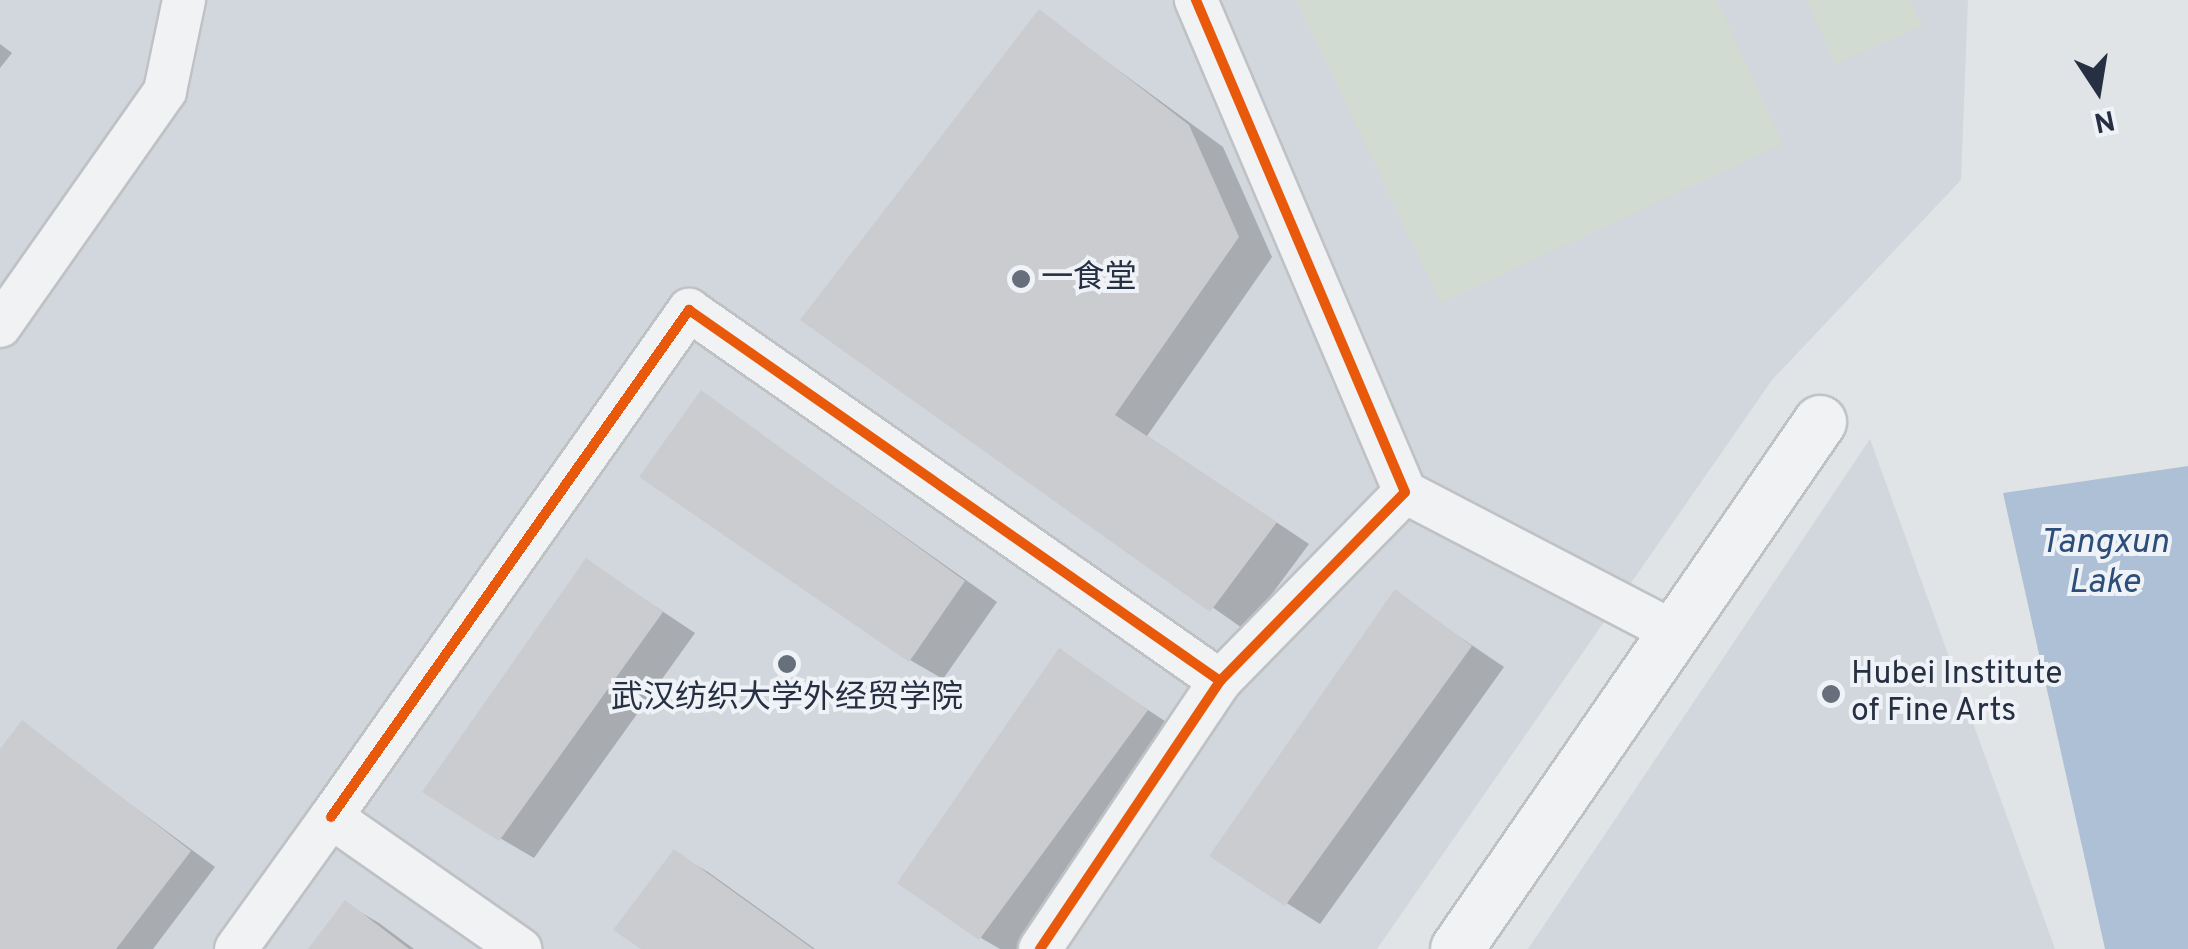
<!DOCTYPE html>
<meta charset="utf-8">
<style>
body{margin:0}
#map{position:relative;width:2188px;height:949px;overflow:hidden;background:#e1e4e7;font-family:Overpass,"Noto Sans SC",sans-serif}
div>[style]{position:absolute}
.built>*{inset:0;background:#d2d7de}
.green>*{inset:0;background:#d1dbd1}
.water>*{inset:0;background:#adc0d5}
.shadow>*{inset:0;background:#0003}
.building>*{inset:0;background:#cacccf}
.roads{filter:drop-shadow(2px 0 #bfc2c5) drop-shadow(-2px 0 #bfc2c5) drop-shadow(0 2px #bfc2c5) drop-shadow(0 -2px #bfc2c5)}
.minor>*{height:42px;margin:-21px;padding:0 21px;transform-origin:21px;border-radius:21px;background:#f1f2f3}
.tertiary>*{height:52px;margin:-26px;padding:0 26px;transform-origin:26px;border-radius:26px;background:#f1f2f3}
.cycleway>*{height:10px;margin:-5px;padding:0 5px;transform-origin:5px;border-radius:5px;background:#e8590c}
.dots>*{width:28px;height:28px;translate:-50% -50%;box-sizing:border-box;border:5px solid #eff2f7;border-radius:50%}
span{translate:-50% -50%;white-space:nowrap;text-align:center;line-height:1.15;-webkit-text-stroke:8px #eff2f7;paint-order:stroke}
.poi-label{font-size:32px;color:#263042}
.left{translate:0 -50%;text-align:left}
.water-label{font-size:35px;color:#2d4e79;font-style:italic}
.north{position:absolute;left:2048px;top:40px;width:100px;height:100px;-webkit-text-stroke:8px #eff2f7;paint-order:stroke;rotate:168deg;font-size:28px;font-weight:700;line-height:40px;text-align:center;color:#263042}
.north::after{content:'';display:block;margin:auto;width:35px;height:45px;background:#263042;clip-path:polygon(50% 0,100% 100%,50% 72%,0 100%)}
</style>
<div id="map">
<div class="built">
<div style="clip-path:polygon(0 0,1968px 0,1961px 180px,1772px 380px,1377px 949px,0 949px)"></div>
<div style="clip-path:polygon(1870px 439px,2055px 949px,1528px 949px)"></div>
</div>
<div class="green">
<div style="clip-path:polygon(1296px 0,1717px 0,1783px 144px,1441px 303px)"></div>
<div style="clip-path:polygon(1806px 0,1910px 0,1923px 26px,1835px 64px)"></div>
</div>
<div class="water">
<div style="clip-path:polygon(2188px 466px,2188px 949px,2105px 949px,2003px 493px)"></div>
</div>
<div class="shadow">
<div style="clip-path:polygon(1039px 12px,1223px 147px,1272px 257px,1147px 436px,1309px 544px,1245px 630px,803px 320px)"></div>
<div style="clip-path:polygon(0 44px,12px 53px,0 68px)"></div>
<div style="clip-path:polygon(702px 393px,997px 602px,943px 679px,910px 660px)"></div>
<div style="clip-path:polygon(587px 561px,695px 633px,534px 858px,500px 838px)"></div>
<div style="clip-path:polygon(1395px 593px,1504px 667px,1320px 924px,1212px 856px)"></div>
<div style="clip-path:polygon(1060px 652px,1180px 731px,1020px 949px,1000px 949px,981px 938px)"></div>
<div style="clip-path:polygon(22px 724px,215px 867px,153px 949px,0 949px,0 753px)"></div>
<div style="clip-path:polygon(675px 853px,708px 872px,815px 949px,645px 949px)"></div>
<div style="clip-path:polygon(345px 903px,379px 923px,414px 949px,312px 949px)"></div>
</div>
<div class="building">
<div style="clip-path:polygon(1039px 9px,1189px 125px,1239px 237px,1115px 415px,1277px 522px,1210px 612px,800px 320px)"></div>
<div style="clip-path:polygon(701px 390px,965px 581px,909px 662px,639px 477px)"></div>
<div style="clip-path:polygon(586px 558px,663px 612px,499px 841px,422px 792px)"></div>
<div style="clip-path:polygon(1395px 589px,1472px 646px,1285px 906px,1209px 856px)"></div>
<div style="clip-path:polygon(1059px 648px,1148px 710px,979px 940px,897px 883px)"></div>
<div style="clip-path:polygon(22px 720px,191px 851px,116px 949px,0 949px,0 749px)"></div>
<div style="clip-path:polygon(674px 849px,813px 949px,641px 949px,613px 930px)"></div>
<div style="clip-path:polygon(345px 900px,409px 949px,308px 949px)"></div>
</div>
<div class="roads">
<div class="minor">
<div style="left:0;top:326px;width:287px;rotate:-54.9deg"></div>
<div style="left:165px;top:91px;width:93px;rotate:-78.2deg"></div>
<div style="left:1405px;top:492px;width:305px;rotate:27.5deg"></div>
<div style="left:331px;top:817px;width:621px;rotate:-54.77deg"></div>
<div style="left:689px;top:310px;width:648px;rotate:34.94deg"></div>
<div style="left:236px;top:949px;width:163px;rotate:-54.3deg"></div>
<div style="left:331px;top:817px;width:231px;rotate:34.9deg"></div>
<div style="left:1040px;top:949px;width:323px;rotate:-56.1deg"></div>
<div style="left:1220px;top:681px;width:264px;rotate:-45.6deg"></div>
<div style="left:1405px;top:492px;width:535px;rotate:-113.02deg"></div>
</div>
<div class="tertiary">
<div style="left:1457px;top:949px;width:640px;rotate:-55.44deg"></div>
</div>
</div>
<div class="cycleway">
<div style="left:331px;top:817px;width:621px;rotate:-54.77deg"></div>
<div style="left:689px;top:310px;width:648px;rotate:34.94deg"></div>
<div style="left:1040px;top:949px;width:323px;rotate:-56.1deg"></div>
<div style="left:1220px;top:681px;width:264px;rotate:-45.6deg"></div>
<div style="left:1405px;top:492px;width:535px;rotate:-113.02deg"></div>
</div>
<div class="dots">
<div style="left:1021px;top:279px;background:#676f7c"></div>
<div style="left:787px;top:664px;background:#676f7c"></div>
<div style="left:1831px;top:694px;background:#676f7c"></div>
</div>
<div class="poi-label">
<span class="left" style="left:1041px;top:279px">一食堂</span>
<span class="left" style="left:1851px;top:694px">Hubei Institute<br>of Fine Arts</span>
<span style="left:787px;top:699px">武汉纺织大学外经贸学院</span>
</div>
<div class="water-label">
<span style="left:2104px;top:563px">Tangxun<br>Lake</span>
</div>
<div class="north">N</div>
</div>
